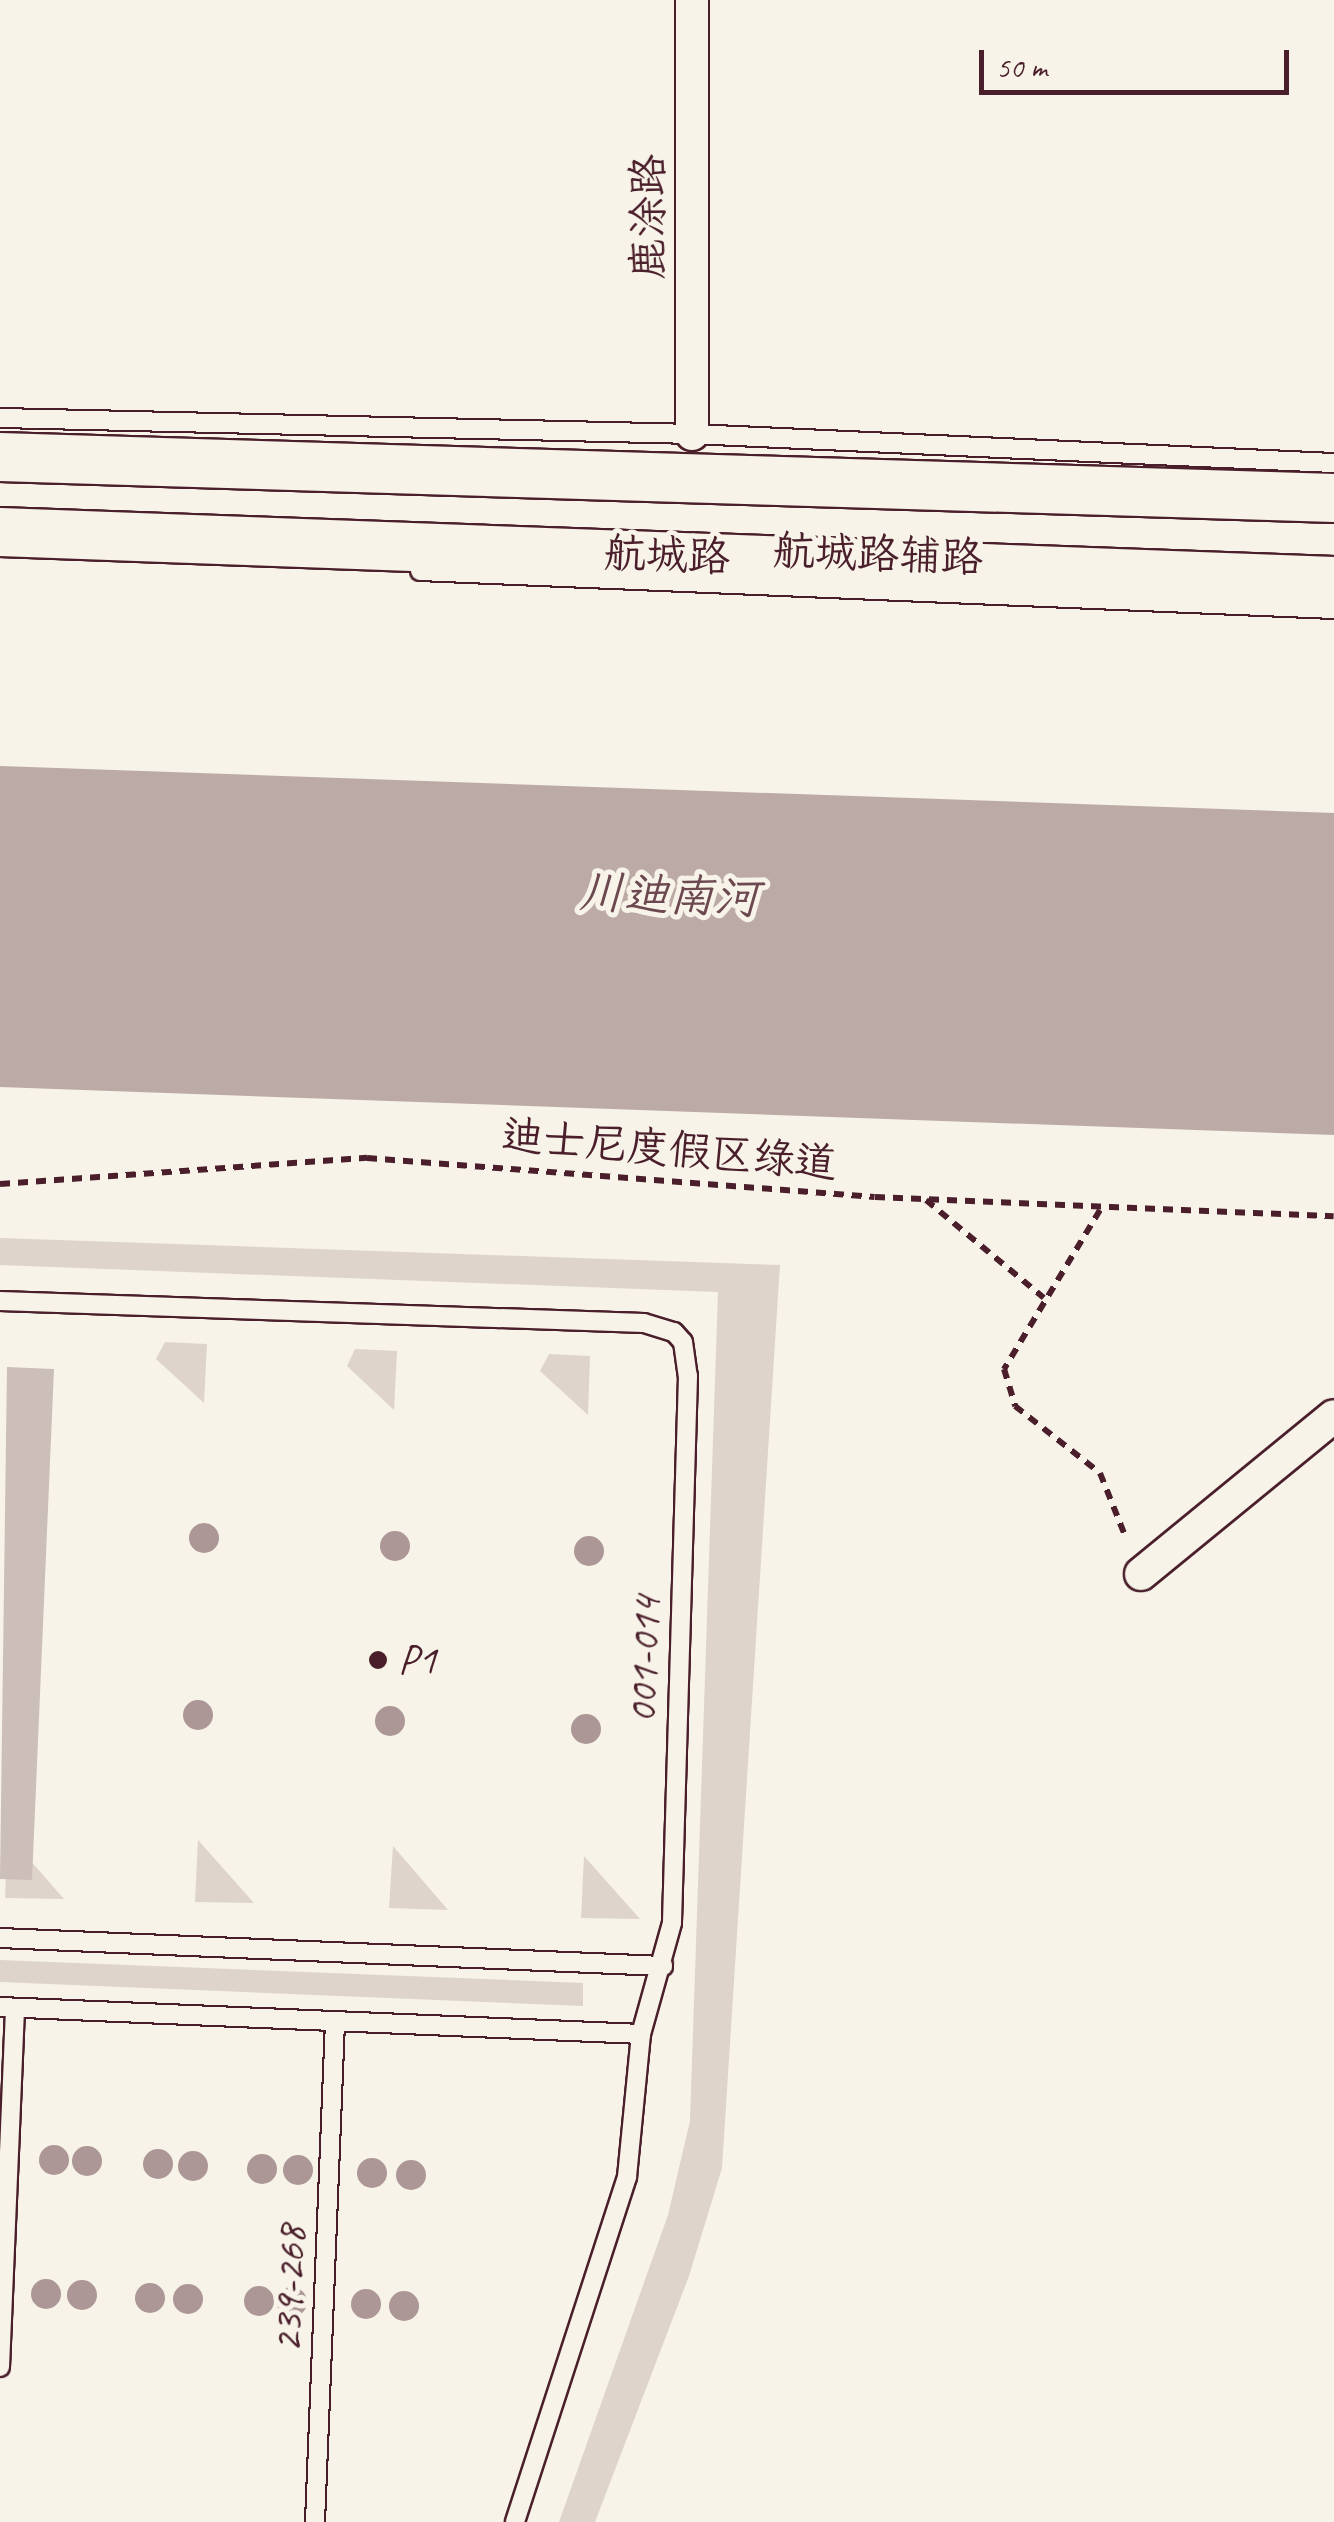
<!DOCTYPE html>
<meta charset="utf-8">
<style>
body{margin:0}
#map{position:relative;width:1334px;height:2522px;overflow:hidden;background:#f7f3e8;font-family:Caveat,"LXGW WenKai TC",sans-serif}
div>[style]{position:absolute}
.green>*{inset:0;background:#ded4cc}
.water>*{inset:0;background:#bcaaa7}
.building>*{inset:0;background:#ccbfb9}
.path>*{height:6px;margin-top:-3px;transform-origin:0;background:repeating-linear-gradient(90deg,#4a1f2b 0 10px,transparent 0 18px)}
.roads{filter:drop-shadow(2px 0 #4a1f2b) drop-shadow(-2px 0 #4a1f2b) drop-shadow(0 2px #4a1f2b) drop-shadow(0 -2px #4a1f2b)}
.service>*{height:18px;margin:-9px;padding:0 9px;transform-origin:9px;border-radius:9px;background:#f7f3e8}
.minor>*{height:32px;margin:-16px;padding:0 16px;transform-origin:16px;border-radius:16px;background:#f7f3e8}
.secondary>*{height:48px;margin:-24px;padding:0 24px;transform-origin:24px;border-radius:24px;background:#f7f3e8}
.trees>*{width:30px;height:30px;margin:-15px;border-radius:50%;background:#ac9796}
.dots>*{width:28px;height:28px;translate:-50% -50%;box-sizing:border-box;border:5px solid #f7f3e8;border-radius:50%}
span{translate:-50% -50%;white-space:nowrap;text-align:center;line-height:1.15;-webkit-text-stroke:10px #f7f3e8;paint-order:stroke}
.street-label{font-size:42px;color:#4a1f2b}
.poi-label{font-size:42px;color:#4a1f2b}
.left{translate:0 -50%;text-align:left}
.water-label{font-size:45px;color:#6c4950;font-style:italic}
.scale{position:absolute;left:979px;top:50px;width:310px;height:45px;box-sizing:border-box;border:5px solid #4a1f2b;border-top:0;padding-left:12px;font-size:30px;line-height:35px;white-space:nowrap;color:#4a1f2b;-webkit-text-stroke:8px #f7f3e8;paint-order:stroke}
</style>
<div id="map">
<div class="green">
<div style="clip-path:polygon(0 1238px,780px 1265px,722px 2168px,689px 2276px,595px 2522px,559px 2522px,668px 2215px,690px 2121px,718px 1292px,0 1265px)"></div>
<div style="clip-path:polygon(165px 1342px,207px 1344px,204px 1403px,156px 1359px)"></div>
<div style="clip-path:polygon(355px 1349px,397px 1351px,394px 1410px,347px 1366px)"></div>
<div style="clip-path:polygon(549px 1354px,590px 1356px,588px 1415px,540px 1371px)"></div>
<div style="clip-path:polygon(8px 1835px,64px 1899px,5px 1898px)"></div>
<div style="clip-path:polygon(198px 1840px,254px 1903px,195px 1902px)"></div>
<div style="clip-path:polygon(393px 1846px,448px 1910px,389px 1908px)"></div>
<div style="clip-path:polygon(584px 1856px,640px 1919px,581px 1918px)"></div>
<div style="clip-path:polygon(0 1960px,583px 1983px,583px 2006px,0 1982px)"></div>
</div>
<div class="water">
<div style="clip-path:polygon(0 766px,1334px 813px,1334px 1135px,0 1087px)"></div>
</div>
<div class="building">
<div style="clip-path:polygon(7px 1367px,54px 1369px,32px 1880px,0 1879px)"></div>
</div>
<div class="path">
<div style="left:0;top:1184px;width:368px;rotate:-4.1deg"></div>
<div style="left:367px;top:1158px;width:509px;rotate:4.39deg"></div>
<div style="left:875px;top:1197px;width:459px;rotate:2.4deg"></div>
<div style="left:926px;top:1200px;width:153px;rotate:39.7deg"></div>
<div style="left:1100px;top:1210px;width:186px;rotate:121.1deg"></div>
<div style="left:1004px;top:1369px;width:39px;rotate:73deg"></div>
<div style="left:1015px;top:1406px;width:108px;rotate:38.2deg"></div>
<div style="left:1100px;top:1473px;width:70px;rotate:68.2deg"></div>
</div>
<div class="roads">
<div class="service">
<div style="left:0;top:418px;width:692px;rotate:1.32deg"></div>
<div style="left:692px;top:434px;width:643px;rotate:2.59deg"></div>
<div style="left:420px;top:571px;width:915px;rotate:2.38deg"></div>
<div style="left:0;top:1301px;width:644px;rotate:1.96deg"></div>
<div style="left:644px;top:1323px;width:31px;rotate:17deg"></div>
<div style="left:674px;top:1332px;width:13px;rotate:48deg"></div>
<div style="left:683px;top:1342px;width:34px;rotate:82deg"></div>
<div style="left:688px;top:1376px;width:547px;rotate:91.68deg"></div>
<div style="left:672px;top:1923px;width:115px;rotate:105.6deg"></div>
<div style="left:641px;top:2034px;width:144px;rotate:95.6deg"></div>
<div style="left:627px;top:2177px;width:363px;rotate:108deg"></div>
<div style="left:0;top:1938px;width:664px;rotate:2.42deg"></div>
<div style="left:0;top:2007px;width:642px;rotate:2.41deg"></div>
<div style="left:0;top:2367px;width:359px;rotate:-87.6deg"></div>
<div style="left:315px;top:2522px;width:501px;rotate:-87.71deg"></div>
</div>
<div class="minor">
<div style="left:692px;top:434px;width:434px;rotate:-90deg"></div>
<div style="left:1141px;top:1574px;width:249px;rotate:-39.3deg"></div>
</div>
<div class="secondary">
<div style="left:0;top:457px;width:1335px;rotate:1.76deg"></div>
<div style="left:0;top:532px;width:1335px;rotate:2.1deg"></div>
</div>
</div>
<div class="trees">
<div style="left:204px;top:1538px"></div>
<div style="left:395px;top:1546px"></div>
<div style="left:589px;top:1551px"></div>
<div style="left:198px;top:1715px"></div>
<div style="left:390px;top:1721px"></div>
<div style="left:586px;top:1729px"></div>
<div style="left:54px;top:2160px"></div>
<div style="left:87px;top:2161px"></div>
<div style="left:158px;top:2164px"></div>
<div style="left:193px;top:2166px"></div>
<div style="left:262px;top:2169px"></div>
<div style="left:298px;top:2170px"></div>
<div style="left:372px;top:2173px"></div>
<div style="left:411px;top:2175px"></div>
<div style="left:46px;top:2294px"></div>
<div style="left:82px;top:2295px"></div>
<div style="left:150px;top:2298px"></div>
<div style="left:188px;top:2299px"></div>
<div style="left:259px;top:2301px"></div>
<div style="left:292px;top:2302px"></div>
<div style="left:366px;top:2304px"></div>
<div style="left:404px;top:2306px"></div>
</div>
<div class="dots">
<div style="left:378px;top:1660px;background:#4a1f2b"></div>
</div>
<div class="street-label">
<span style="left:649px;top:217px;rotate:-90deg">鹿涂路</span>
<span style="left:878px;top:555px;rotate:2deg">航城路辅路</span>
<span style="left:667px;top:556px;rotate:2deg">航城路</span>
<span style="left:669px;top:1150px;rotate:5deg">迪士尼度假区绿道</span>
<span style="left:645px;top:1660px;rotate:-88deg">001-014</span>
<span style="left:290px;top:2289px;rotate:-88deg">239-268</span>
</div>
<div class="poi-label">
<span class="left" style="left:398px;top:1660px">P1</span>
</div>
<div class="water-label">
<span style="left:669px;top:896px;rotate:2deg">川迪南河</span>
</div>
<div class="scale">50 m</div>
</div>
